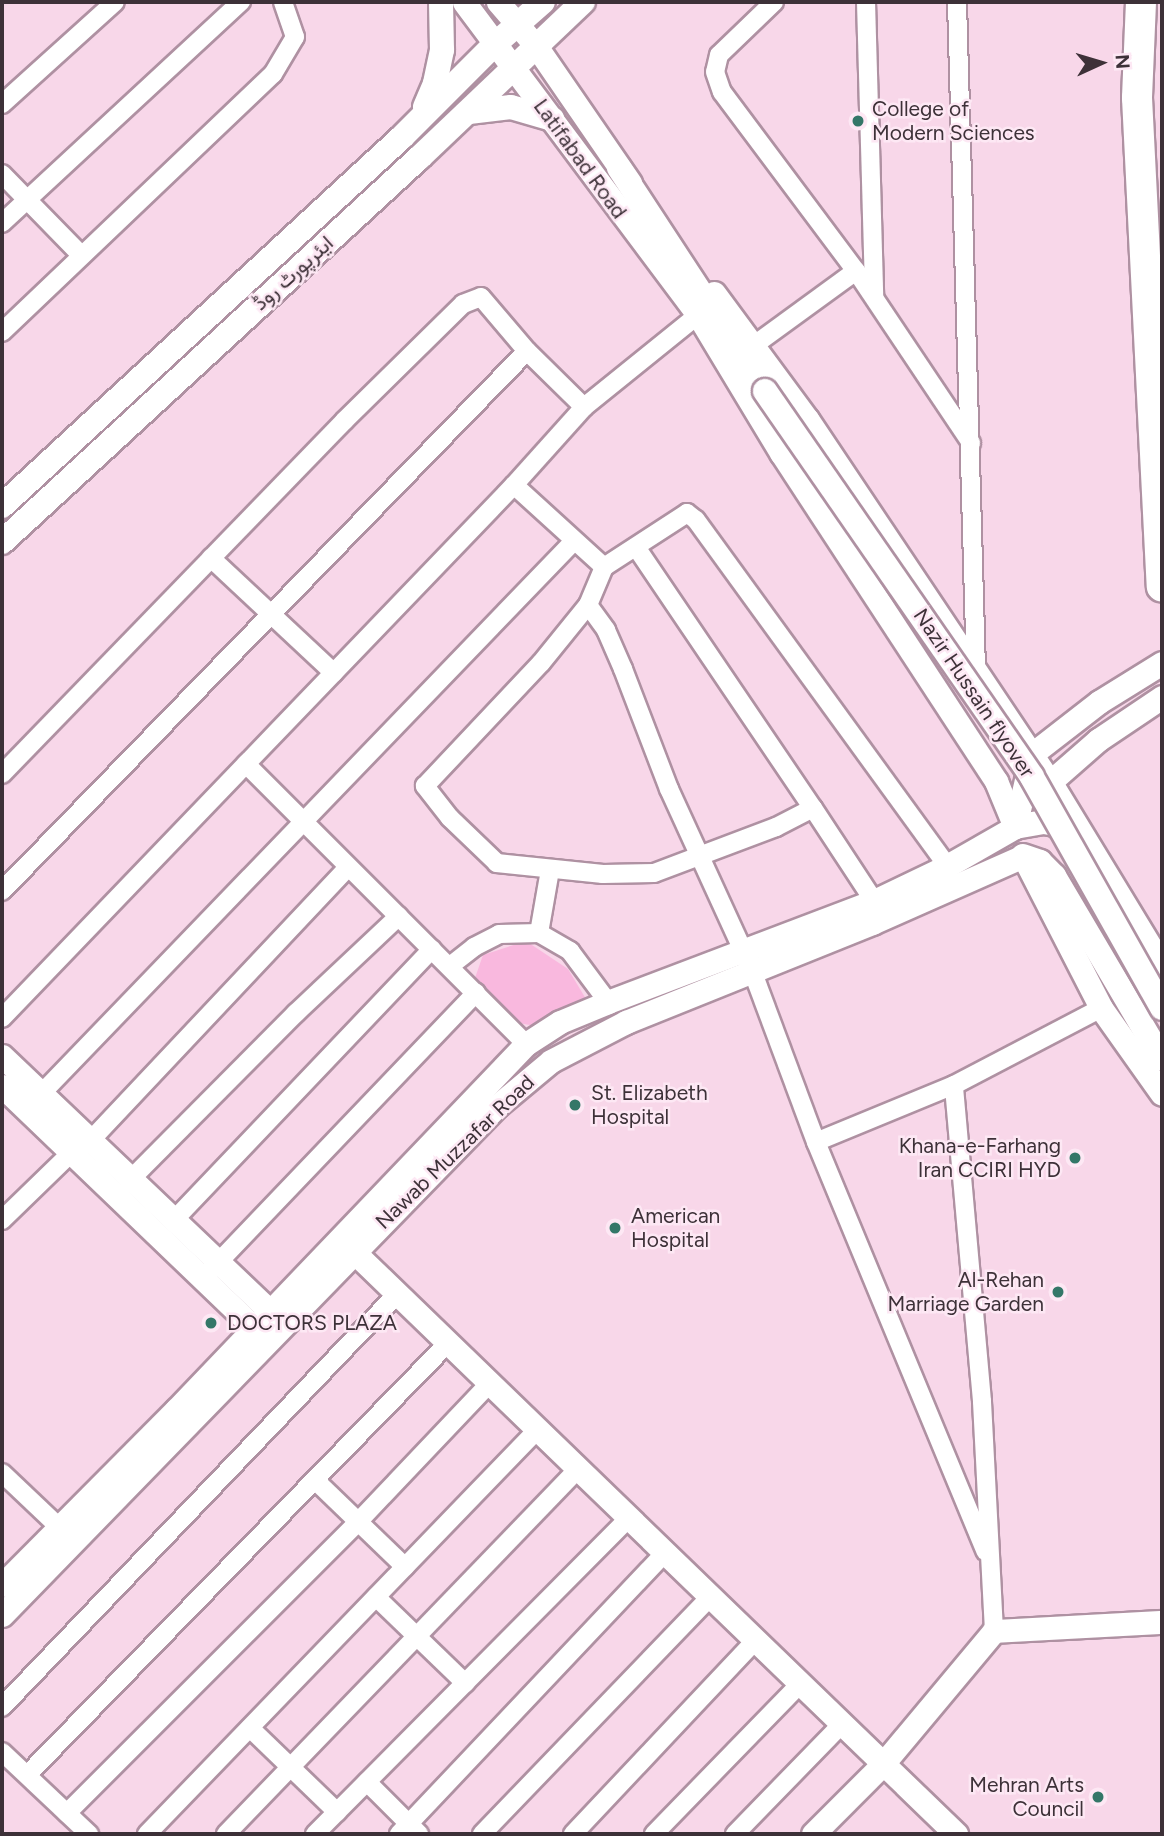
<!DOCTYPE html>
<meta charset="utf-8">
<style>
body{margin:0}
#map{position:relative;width:1164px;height:1836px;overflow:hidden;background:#f8d7e9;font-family:Figtree,Vazirmatn,sans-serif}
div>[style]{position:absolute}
.green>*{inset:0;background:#f9b8de}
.roads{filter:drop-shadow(2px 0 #af91a2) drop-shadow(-2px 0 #af91a2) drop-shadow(0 2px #af91a2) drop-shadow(0 -2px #af91a2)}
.minor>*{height:18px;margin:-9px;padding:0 9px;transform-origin:9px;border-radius:9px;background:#fff}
.tertiary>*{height:23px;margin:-11.5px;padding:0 11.5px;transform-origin:11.5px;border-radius:11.5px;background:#fff}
.secondary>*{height:24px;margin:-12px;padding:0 12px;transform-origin:12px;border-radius:12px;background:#fff}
.trunk>*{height:30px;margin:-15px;padding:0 15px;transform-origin:15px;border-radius:15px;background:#fff}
.bridges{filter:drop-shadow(2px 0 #af91a2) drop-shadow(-2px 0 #af91a2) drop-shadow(0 2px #af91a2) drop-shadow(0 -2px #af91a2)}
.secondary-bridge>*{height:24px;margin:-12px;padding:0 12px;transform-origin:12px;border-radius:12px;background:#fff}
.dots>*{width:19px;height:19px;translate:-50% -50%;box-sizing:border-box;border:4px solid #fde8f4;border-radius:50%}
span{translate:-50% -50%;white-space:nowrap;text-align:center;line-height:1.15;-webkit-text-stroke:5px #fde8f4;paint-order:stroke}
.poi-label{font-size:21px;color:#3d3138}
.left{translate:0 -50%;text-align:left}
.right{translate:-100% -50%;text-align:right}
.street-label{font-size:21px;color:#3d3138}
.frame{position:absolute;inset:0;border:4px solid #3d3138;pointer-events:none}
.north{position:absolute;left:1066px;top:28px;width:70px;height:70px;-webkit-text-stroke:5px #fde8f4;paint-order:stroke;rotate:86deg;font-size:19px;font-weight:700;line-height:28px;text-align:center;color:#3d3138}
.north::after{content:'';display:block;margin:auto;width:24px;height:32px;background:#3d3138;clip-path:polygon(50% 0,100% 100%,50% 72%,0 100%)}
</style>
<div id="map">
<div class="green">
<div style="clip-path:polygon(526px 941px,568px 969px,586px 999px,536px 1026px,518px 1023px,475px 978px,483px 955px)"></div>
</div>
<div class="roads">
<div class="minor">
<div style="left:774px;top:2px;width:76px;rotate:136.1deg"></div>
<div style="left:719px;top:55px;width:17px;rotate:103deg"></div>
<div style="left:715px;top:72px;width:21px;rotate:71deg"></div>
<div style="left:722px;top:92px;width:224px;rotate:53.2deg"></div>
<div style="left:856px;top:271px;width:207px;rotate:56.2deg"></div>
<div style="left:866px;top:2px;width:294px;rotate:88.4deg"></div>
<div style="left:957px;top:2px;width:668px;rotate:88.37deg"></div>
<div style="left:2px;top:104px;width:152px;rotate:-42.1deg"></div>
<div style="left:2px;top:174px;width:113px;rotate:45.7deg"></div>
<div style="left:2px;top:223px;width:326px;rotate:-42.8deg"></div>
<div style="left:2px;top:332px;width:374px;rotate:-43.6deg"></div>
<div style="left:273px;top:74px;width:43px;rotate:-59.3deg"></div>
<div style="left:295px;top:37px;width:37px;rotate:-109deg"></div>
<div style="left:753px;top:346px;width:127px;rotate:-36.1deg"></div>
<div style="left:514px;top:485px;width:122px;rotate:42.3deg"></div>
<div style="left:636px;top:547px;width:315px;rotate:55.9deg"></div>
<div style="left:211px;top:558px;width:168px;rotate:43.1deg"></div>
<div style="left:588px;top:605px;width:31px;rotate:54deg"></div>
<div style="left:606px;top:630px;width:43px;rotate:66.4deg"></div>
<div style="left:623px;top:669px;width:129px;rotate:69deg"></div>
<div style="left:669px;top:789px;width:199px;rotate:65.4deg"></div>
<div style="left:752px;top:970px;width:184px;rotate:69.6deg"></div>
<div style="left:246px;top:764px;width:396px;rotate:45deg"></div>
<div style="left:2px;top:774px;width:492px;rotate:-45.9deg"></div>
<div style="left:344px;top:421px;width:167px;rotate:-44.5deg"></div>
<div style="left:463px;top:304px;width:19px;rotate:-21deg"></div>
<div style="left:481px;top:297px;width:71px;rotate:49.6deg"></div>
<div style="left:527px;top:351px;width:80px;rotate:44.5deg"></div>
<div style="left:2px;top:891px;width:753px;rotate:-45.81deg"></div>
<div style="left:874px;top:901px;width:111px;rotate:-123.3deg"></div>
<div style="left:813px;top:808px;width:42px;rotate:152.8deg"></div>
<div style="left:776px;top:827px;width:130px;rotate:159.3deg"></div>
<div style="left:654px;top:873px;width:51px;rotate:178.9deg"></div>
<div style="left:603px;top:874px;width:107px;rotate:-174.1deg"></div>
<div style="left:497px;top:863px;width:65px;rotate:-136.2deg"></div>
<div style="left:450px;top:818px;width:41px;rotate:-128deg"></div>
<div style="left:425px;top:786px;width:169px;rotate:-46.7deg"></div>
<div style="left:541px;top:663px;width:75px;rotate:-51deg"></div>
<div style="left:588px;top:605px;width:41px;rotate:-67.2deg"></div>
<div style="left:604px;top:567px;width:99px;rotate:-33deg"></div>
<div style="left:687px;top:513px;width:11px;rotate:38deg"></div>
<div style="left:696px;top:520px;width:427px;rotate:54deg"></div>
<div style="left:539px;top:933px;width:64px;rotate:-80.1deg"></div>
<div style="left:450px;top:966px;width:31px;rotate:-38deg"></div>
<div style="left:474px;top:947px;width:28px;rotate:-27deg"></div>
<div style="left:499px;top:934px;width:40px;rotate:-1.4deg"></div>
<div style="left:539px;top:933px;width:36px;rotate:30deg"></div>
<div style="left:570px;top:951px;width:64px;rotate:53.3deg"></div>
<div style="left:2px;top:1018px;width:739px;rotate:-46.15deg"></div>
<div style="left:514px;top:485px;width:105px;rotate:-48.1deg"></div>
<div style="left:584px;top:407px;width:146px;rotate:-38.9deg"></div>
<div style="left:954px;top:1085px;width:149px;rotate:157.6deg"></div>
<div style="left:816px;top:1142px;width:443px;rotate:67.5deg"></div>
<div style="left:41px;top:1094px;width:768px;rotate:-46.06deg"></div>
<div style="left:131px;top:1179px;width:234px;rotate:-45.2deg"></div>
<div style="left:296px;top:1013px;width:141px;rotate:-43.3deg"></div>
<div style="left:2px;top:1220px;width:98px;rotate:-44.2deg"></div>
<div style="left:72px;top:1152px;width:22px;rotate:-32deg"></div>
<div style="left:91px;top:1140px;width:375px;rotate:-46.7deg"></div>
<div style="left:174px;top:1220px;width:374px;rotate:-46.4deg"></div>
<div style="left:210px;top:1271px;width:385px;rotate:-46.3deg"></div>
<div style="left:2px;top:1473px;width:79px;rotate:43.5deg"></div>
<div style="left:315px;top:1480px;width:125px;rotate:44deg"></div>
<div style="left:376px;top:1597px;width:124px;rotate:44deg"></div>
<div style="left:994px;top:1631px;width:230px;rotate:-93deg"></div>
<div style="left:982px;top:1401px;width:317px;rotate:-95.1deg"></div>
<div style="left:954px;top:1085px;width:166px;rotate:-27.6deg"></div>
<div style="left:2px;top:1707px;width:571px;rotate:-46.28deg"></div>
<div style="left:250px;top:1728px;width:121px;rotate:44deg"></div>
<div style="left:2px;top:1752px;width:120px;rotate:43.3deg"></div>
<div style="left:27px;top:1775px;width:603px;rotate:-45.74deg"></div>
<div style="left:367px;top:1782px;width:74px;rotate:45deg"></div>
<div style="left:67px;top:1813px;width:412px;rotate:-45deg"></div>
<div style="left:358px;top:1522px;width:192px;rotate:-46.5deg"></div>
<div style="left:147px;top:1834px;width:562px;rotate:-46.01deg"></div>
<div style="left:226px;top:1834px;width:507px;rotate:-46.04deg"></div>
<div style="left:315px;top:1834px;width:445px;rotate:-45.2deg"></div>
<div style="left:399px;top:1834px;width:387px;rotate:-46.6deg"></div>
<div style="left:482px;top:1834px;width:329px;rotate:-46.1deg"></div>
<div style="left:573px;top:1834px;width:265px;rotate:-46.7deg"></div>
<div style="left:654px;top:1834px;width:209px;rotate:-45.8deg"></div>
<div style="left:735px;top:1834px;width:152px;rotate:-45.8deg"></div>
</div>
<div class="tertiary">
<div style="left:464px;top:2px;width:391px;rotate:53.2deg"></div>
<div style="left:698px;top:315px;width:162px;rotate:58.9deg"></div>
<div style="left:782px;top:454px;width:391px;rotate:56.8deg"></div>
<div style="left:996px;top:781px;width:50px;rotate:67.6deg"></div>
<div style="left:498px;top:2px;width:58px;rotate:49.2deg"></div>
<div style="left:536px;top:46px;width:166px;rotate:55.5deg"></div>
<div style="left:714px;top:293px;width:157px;rotate:53.6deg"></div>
<div style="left:807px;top:419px;width:437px;rotate:56.2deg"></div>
<div style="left:1048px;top:795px;width:13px;rotate:-81deg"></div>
<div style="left:1050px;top:782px;width:64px;rotate:-41.2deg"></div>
<div style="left:1098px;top:740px;width:77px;rotate:-33.9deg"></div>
<div style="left:1015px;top:827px;width:75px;rotate:-76.9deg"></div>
<div style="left:1032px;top:754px;width:85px;rotate:-37.8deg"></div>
<div style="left:1099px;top:702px;width:74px;rotate:-31.8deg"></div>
<div style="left:2px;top:1056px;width:381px;rotate:43.6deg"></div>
<div style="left:2px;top:1086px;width:361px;rotate:43.8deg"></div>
<div style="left:353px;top:1251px;width:839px;rotate:44.03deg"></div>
<div style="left:2px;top:1585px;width:247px;rotate:-45.2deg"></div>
<div style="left:176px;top:1410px;width:506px;rotate:-46.28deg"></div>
<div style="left:526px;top:1044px;width:40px;rotate:-32.9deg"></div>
<div style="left:560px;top:1022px;width:52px;rotate:-22.6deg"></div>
<div style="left:608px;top:1002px;width:285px;rotate:-20.8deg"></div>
<div style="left:874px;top:901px;width:81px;rotate:-25.6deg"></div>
<div style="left:947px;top:866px;width:78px;rotate:-29.8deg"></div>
<div style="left:2px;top:1615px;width:710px;rotate:-45.8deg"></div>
<div style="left:497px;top:1106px;width:70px;rotate:-39.8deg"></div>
<div style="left:551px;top:1061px;width:85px;rotate:-27.5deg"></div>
<div style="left:626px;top:1022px;width:265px;rotate:-21.9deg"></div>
<div style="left:872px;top:923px;width:165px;rotate:-23.9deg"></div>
<div style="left:1023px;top:856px;width:171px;rotate:62.8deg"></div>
<div style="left:1101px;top:1008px;width:105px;rotate:54.7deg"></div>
<div style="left:813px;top:1834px;width:98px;rotate:-45deg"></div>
<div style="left:882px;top:1765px;width:175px;rotate:-50.1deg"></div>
<div style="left:994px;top:1631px;width:168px;rotate:-3.1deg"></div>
</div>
<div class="secondary">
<div style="left:425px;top:107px;width:26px;rotate:-67deg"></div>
<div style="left:435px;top:83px;width:34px;rotate:-78deg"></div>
<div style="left:442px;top:50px;width:48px;rotate:-91.2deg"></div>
<div style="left:469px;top:112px;width:42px;rotate:-6.8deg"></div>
<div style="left:511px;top:107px;width:43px;rotate:16.3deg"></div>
<div style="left:619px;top:168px;width:267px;rotate:56.8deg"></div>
<div style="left:2px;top:506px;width:544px;rotate:-42.69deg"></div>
<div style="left:402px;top:137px;width:130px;rotate:-45deg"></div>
<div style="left:494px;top:45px;width:65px;rotate:-41.3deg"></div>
<div style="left:2px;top:542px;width:568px;rotate:-42.65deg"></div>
<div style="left:420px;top:157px;width:225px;rotate:-43.6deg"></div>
<div style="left:1050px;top:782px;width:215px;rotate:58.7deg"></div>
<div style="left:1015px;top:827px;width:29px;rotate:-10deg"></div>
<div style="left:1044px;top:822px;width:11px;rotate:10deg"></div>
<div style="left:1055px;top:824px;width:19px;rotate:35deg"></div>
<div style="left:1023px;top:856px;width:18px;rotate:19deg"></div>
<div style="left:1040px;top:862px;width:20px;rotate:45deg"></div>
<div style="left:1054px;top:876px;width:212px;rotate:59.5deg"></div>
</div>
<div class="trunk">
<div style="left:1141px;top:2px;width:96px;rotate:92.4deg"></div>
<div style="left:1137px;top:98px;width:489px;rotate:87.1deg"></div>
</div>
</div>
<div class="bridges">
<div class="secondary-bridge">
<div style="left:765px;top:391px;width:469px;rotate:55.3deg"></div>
<div style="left:1032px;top:777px;width:265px;rotate:60.6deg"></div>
</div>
</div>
<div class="dots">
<div style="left:858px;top:121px;background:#347768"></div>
<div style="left:575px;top:1105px;background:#347768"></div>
<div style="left:1075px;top:1158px;background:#347768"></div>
<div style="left:615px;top:1228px;background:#347768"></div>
<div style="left:1058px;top:1292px;background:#347768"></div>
<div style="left:211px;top:1323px;background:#347768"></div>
<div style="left:1098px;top:1797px;background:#347768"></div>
</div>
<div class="poi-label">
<span class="left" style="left:872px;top:121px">College of<br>Modern Sciences</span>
<span class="left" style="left:591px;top:1105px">St. Elizabeth<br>Hospital</span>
<span class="right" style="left:1061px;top:1158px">Khana-e-Farhang<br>Iran CCIRI HYD</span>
<span class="left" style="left:631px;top:1228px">American<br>Hospital</span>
<span class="right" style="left:1044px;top:1292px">Al-Rehan<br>Marriage Garden</span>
<span class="left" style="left:227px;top:1323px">DOCTORS PLAZA</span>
<span class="right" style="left:1084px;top:1797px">Mehran Arts<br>Council</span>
</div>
<div class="street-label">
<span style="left:580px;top:159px;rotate:54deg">Latifabad Road</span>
<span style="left:293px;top:273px;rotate:-42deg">ایئرپورٹ روڈ</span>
<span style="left:974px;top:693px;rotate:56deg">Nazir Hussain flyover</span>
<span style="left:455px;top:1152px;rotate:-44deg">Nawab Muzzafar Road</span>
</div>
<div class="frame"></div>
<div class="north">N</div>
</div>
